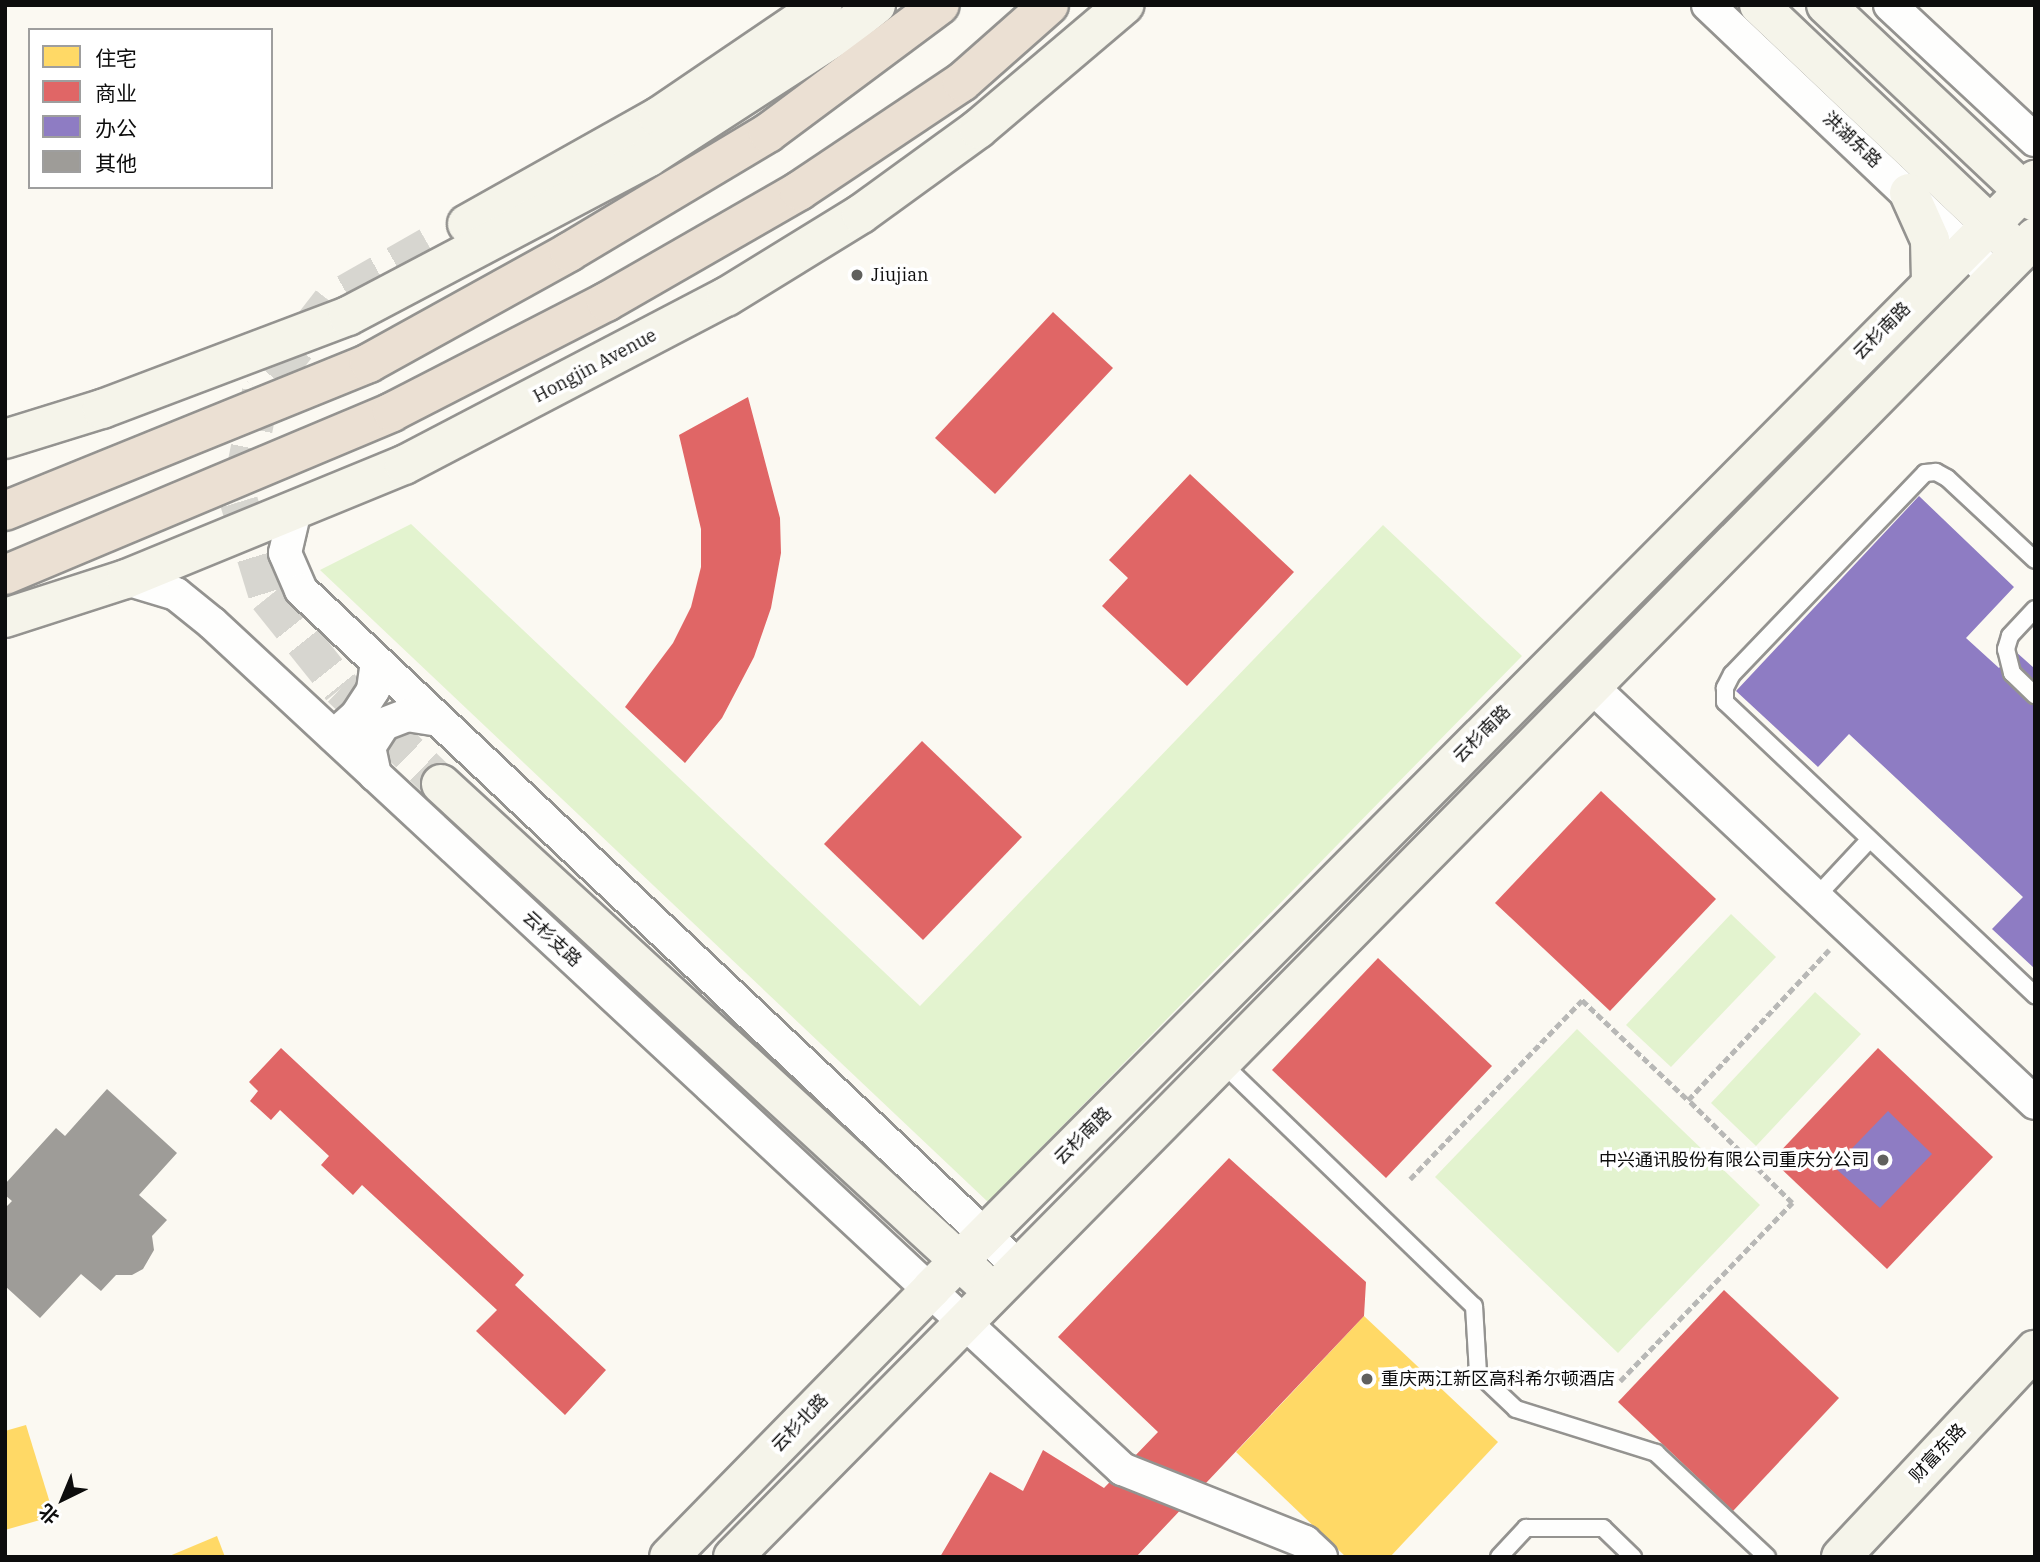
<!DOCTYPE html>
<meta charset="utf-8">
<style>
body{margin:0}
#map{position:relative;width:2040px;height:1562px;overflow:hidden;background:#fbf9f2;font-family:"IBM Plex Serif","Noto Sans SC",serif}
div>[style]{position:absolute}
.green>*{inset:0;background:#e3f3cf}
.homes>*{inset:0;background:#ffd966}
.shops>*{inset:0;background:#e06666}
.offices>*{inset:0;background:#8e7cc3}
.building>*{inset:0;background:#9e9c98}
.secondary-tunnel>*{height:38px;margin-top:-19px;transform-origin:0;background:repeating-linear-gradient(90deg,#d7d6d0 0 38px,transparent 0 57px)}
.path>*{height:4.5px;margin-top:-2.25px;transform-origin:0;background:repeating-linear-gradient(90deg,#b8b8b6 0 7px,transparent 0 10.5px)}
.roads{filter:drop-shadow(2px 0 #949390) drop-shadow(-2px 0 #949390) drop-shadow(0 2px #949390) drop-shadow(0 -2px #949390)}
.lane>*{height:16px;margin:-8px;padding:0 8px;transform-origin:8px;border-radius:8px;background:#fefefd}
.street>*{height:32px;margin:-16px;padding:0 16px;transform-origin:16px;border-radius:16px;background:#fefefd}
.secondary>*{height:38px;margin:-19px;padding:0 19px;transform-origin:19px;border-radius:19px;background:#f5f4ea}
.highway>*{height:38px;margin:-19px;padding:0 19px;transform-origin:19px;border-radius:19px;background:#ebe0d3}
.dots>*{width:19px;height:19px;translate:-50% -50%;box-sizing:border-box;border:4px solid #fff;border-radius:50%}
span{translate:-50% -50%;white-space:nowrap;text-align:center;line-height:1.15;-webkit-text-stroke:7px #fff;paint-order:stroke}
.street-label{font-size:18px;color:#0d0d0d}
.poi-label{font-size:18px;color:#0d0d0d}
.left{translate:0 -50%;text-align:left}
.right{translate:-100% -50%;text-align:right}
.frame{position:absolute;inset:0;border:7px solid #0d0d0d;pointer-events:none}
.legend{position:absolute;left:28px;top:28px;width:245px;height:161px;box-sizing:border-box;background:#fff;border:2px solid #9e9e9e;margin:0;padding:9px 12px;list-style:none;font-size:21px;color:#0d0d0d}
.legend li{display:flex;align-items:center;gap:14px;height:35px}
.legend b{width:35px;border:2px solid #9e9e9e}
.north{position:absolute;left:28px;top:1464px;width:70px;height:70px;-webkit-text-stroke:5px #fff;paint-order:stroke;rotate:223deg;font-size:19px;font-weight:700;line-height:28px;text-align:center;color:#0d0d0d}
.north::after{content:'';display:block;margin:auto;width:24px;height:32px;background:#0d0d0d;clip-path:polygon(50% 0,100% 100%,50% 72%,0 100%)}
</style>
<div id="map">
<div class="green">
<div style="clip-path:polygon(411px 524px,920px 1006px,1383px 525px,1522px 656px,988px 1202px,320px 570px)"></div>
<div style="clip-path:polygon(1731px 914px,1776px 957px,1671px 1067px,1626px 1025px)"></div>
<div style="clip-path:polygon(1815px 992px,1861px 1034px,1756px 1146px,1711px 1103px)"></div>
<div style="clip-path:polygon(1577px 1029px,1760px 1205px,1618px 1353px,1435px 1177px)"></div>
</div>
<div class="homes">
<div style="clip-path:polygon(1364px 1316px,1498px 1442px,1390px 1557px,1346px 1557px,1236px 1452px)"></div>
<div style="clip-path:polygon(26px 1425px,54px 1516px,5px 1530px,5px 1431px)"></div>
<div style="clip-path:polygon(217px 1536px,225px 1557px,167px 1557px)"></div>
</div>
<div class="shops">
<div style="clip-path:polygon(1053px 312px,1113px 368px,995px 494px,935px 438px)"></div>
<div style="clip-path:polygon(748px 397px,780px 518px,781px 553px,771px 608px,754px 657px,722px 718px,685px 763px,625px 707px,673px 643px,691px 607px,701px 567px,701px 529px,679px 435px)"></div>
<div style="clip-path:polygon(1190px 474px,1294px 572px,1187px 686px,1102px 606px,1128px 578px,1109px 560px)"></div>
<div style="clip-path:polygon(922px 741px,1022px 837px,923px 940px,824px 844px)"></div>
<div style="clip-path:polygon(1601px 791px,1716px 899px,1610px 1011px,1495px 903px)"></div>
<div style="clip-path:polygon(1378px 958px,1492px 1066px,1386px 1178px,1272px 1070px)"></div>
<div style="clip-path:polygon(281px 1048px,524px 1275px,515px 1285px,606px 1370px,565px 1415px,476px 1331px,497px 1310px,362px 1185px,353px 1195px,321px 1165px,329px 1156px,280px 1110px,271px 1120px,250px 1101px,258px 1091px,249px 1082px)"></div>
<div style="clip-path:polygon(1878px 1048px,1993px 1157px,1887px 1269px,1772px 1160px)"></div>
<div style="clip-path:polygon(1229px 1158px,1366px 1282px,1364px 1316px,1136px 1557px,940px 1557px,990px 1472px,1023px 1491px,1043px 1450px,1104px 1488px,1158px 1432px,1058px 1337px)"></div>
<div style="clip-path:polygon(1724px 1290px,1839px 1398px,1733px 1511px,1618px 1402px)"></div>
</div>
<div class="offices">
<div style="clip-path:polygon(1919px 496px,2014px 587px,1966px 638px,1999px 668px,2015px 651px,2035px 669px,2035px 969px,1992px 929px,2023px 897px,1849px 734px,1818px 767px,1736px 691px)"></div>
<div style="clip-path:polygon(1888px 1111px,1932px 1154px,1880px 1208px,1834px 1167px)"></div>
</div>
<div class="building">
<div style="clip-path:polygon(107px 1089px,177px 1153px,139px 1195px,167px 1220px,152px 1236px,154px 1250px,143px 1269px,132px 1275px,116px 1275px,101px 1291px,81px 1274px,40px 1318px,5px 1286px,5px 1208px,12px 1201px,5px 1195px,5px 1184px,56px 1128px,65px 1136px)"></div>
</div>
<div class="secondary-tunnel">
<div style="left:429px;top:246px;width:113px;rotate:150.3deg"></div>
<div style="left:331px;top:302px;width:114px;rotate:127.9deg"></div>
<div style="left:261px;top:392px;width:112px;rotate:101.3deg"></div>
<div style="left:239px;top:502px;width:99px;rotate:73deg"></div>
<div style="left:268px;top:597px;width:117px;rotate:51.3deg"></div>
<div style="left:341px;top:688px;width:139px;rotate:43.8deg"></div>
</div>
<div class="path">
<div style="left:1410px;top:1179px;width:248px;rotate:-46.1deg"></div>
<div style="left:1582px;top:1000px;width:146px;rotate:43.3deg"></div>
<div style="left:1620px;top:1381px;width:248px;rotate:-46deg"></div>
<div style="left:1792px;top:1203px;width:146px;rotate:-135.3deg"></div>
<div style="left:1688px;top:1100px;width:206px;rotate:-46.8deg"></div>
</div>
<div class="roads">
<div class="lane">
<div style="left:2035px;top:560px;width:120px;rotate:-137deg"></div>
<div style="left:1947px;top:478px;width:13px;rotate:-151deg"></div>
<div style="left:1936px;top:472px;width:11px;rotate:175deg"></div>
<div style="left:1925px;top:473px;width:279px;rotate:133.8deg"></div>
<div style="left:1732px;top:674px;width:16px;rotate:117deg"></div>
<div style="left:1725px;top:688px;width:14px;rotate:90deg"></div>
<div style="left:1725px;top:702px;width:427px;rotate:43.4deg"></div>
<div style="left:2035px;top:609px;width:37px;rotate:133deg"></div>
<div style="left:2010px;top:636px;width:14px;rotate:107deg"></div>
<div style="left:2006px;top:649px;width:25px;rotate:76deg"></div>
<div style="left:2012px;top:673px;width:32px;rotate:44deg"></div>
<div style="left:1815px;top:898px;width:79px;rotate:-47deg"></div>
<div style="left:1221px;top:1062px;width:351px;rotate:44deg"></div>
<div style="left:1474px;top:1306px;width:67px;rotate:86.6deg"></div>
<div style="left:1478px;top:1373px;width:52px;rotate:43.5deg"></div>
<div style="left:1516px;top:1409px;width:147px;rotate:17.4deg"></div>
<div style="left:1656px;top:1453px;width:152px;rotate:43.1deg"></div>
<div style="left:1499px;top:1557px;width:40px;rotate:-47deg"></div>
<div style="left:1526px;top:1528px;width:77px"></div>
<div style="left:1603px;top:1528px;width:42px;rotate:44deg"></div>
</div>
<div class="street">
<div style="left:1708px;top:5px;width:394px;rotate:43.5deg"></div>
<div style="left:1890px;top:5px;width:198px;rotate:43deg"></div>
<div style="left:295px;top:510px;width:44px;rotate:103.1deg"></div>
<div style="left:285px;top:553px;width:40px;rotate:66.6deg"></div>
<div style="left:301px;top:590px;width:987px;rotate:43.32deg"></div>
<div style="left:126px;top:579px;width:52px;rotate:16.7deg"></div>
<div style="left:176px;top:594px;width:46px;rotate:38.9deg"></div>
<div style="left:212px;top:623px;width:1243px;rotate:42.91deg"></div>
<div style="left:1122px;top:1469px;width:197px;rotate:21.7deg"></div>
<div style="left:1305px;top:1542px;width:22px;rotate:43deg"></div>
<div style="left:1591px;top:686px;width:609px;rotate:43.2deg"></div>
<div style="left:334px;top:736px;width:31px;rotate:-42deg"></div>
<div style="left:357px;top:715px;width:30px;rotate:-57deg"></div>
<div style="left:373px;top:690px;width:28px;rotate:-82deg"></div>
<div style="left:375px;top:775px;width:29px;rotate:-102deg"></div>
<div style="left:369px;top:747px;width:27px;rotate:-57deg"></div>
<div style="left:384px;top:724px;width:25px;rotate:-21deg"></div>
<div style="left:407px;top:715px;width:32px;rotate:9deg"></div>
</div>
<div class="secondary">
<div style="left:1759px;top:5px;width:342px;rotate:43.5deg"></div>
<div style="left:1826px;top:5px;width:287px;rotate:43.3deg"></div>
<div style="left:1909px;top:193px;width:51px;rotate:65.9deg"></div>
<div style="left:1930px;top:240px;width:42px;rotate:88.6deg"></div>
<div style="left:467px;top:224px;width:219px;rotate:-29.3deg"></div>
<div style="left:658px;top:117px;width:199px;rotate:-34.2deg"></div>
<div style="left:5px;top:439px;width:102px;rotate:-17.2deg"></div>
<div style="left:102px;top:409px;width:263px;rotate:-20.7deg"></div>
<div style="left:348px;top:316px;width:340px;rotate:-27.8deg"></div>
<div style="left:649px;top:157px;width:234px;rotate:-32.9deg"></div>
<div style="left:845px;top:30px;width:40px;rotate:-39deg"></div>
<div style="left:5px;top:618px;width:127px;rotate:-17.9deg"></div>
<div style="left:126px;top:579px;width:300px;rotate:-22.3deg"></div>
<div style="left:404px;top:465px;width:363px;rotate:-27.6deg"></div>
<div style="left:726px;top:297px;width:158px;rotate:-31.6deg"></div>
<div style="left:861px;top:214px;width:145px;rotate:-36deg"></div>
<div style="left:978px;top:129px;width:192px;rotate:-40.3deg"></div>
<div style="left:441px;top:784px;width:730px;rotate:42.61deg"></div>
<div style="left:669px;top:1557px;width:375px;rotate:-45.6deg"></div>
<div style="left:931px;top:1289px;width:1565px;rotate:-45.13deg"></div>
<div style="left:733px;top:1557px;width:1854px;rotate:-45.39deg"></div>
<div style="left:1841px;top:1557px;width:284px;rotate:-46.9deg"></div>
</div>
<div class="highway">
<div style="left:5px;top:511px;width:393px;rotate:-22.1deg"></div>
<div style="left:369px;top:363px;width:229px;rotate:-29deg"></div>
<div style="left:569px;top:252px;width:232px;rotate:-30.9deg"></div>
<div style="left:768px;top:133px;width:214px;rotate:-36.7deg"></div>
<div style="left:5px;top:575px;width:420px;rotate:-22.8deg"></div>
<div style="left:392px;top:412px;width:241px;rotate:-27.2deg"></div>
<div style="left:606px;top:302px;width:223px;rotate:-29.9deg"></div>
<div style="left:799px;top:191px;width:196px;rotate:-33.8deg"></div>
<div style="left:962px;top:82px;width:116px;rotate:-41.5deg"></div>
</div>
</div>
<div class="dots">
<div style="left:857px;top:275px;background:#60605d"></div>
<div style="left:1883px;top:1160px;background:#60605d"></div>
<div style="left:1367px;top:1379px;background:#60605d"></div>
</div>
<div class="street-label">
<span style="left:1852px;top:140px;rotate:43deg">洪湖东路</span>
<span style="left:1882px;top:331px;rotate:-45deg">云杉南路</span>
<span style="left:595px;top:366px;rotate:-28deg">Hongjin Avenue</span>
<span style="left:1482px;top:734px;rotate:-45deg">云杉南路</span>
<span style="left:552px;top:939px;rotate:43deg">云杉支路</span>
<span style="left:1083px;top:1136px;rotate:-45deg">云杉南路</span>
<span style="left:800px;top:1423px;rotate:-46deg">云杉北路</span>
<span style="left:1938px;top:1453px;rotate:-47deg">财富东路</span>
</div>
<div class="poi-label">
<span class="left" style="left:871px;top:275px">Jiujian</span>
<span class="right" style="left:1869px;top:1160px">中兴通讯股份有限公司重庆分公司</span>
<span class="left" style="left:1381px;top:1379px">重庆两江新区高科希尔顿酒店</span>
</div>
<div class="frame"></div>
<ul class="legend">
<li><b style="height:19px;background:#ffd966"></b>住宅</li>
<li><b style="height:19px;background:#e06666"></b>商业</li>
<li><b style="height:19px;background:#8e7cc3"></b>办公</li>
<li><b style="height:19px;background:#9e9c98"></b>其他</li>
</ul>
<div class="north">北</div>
</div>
